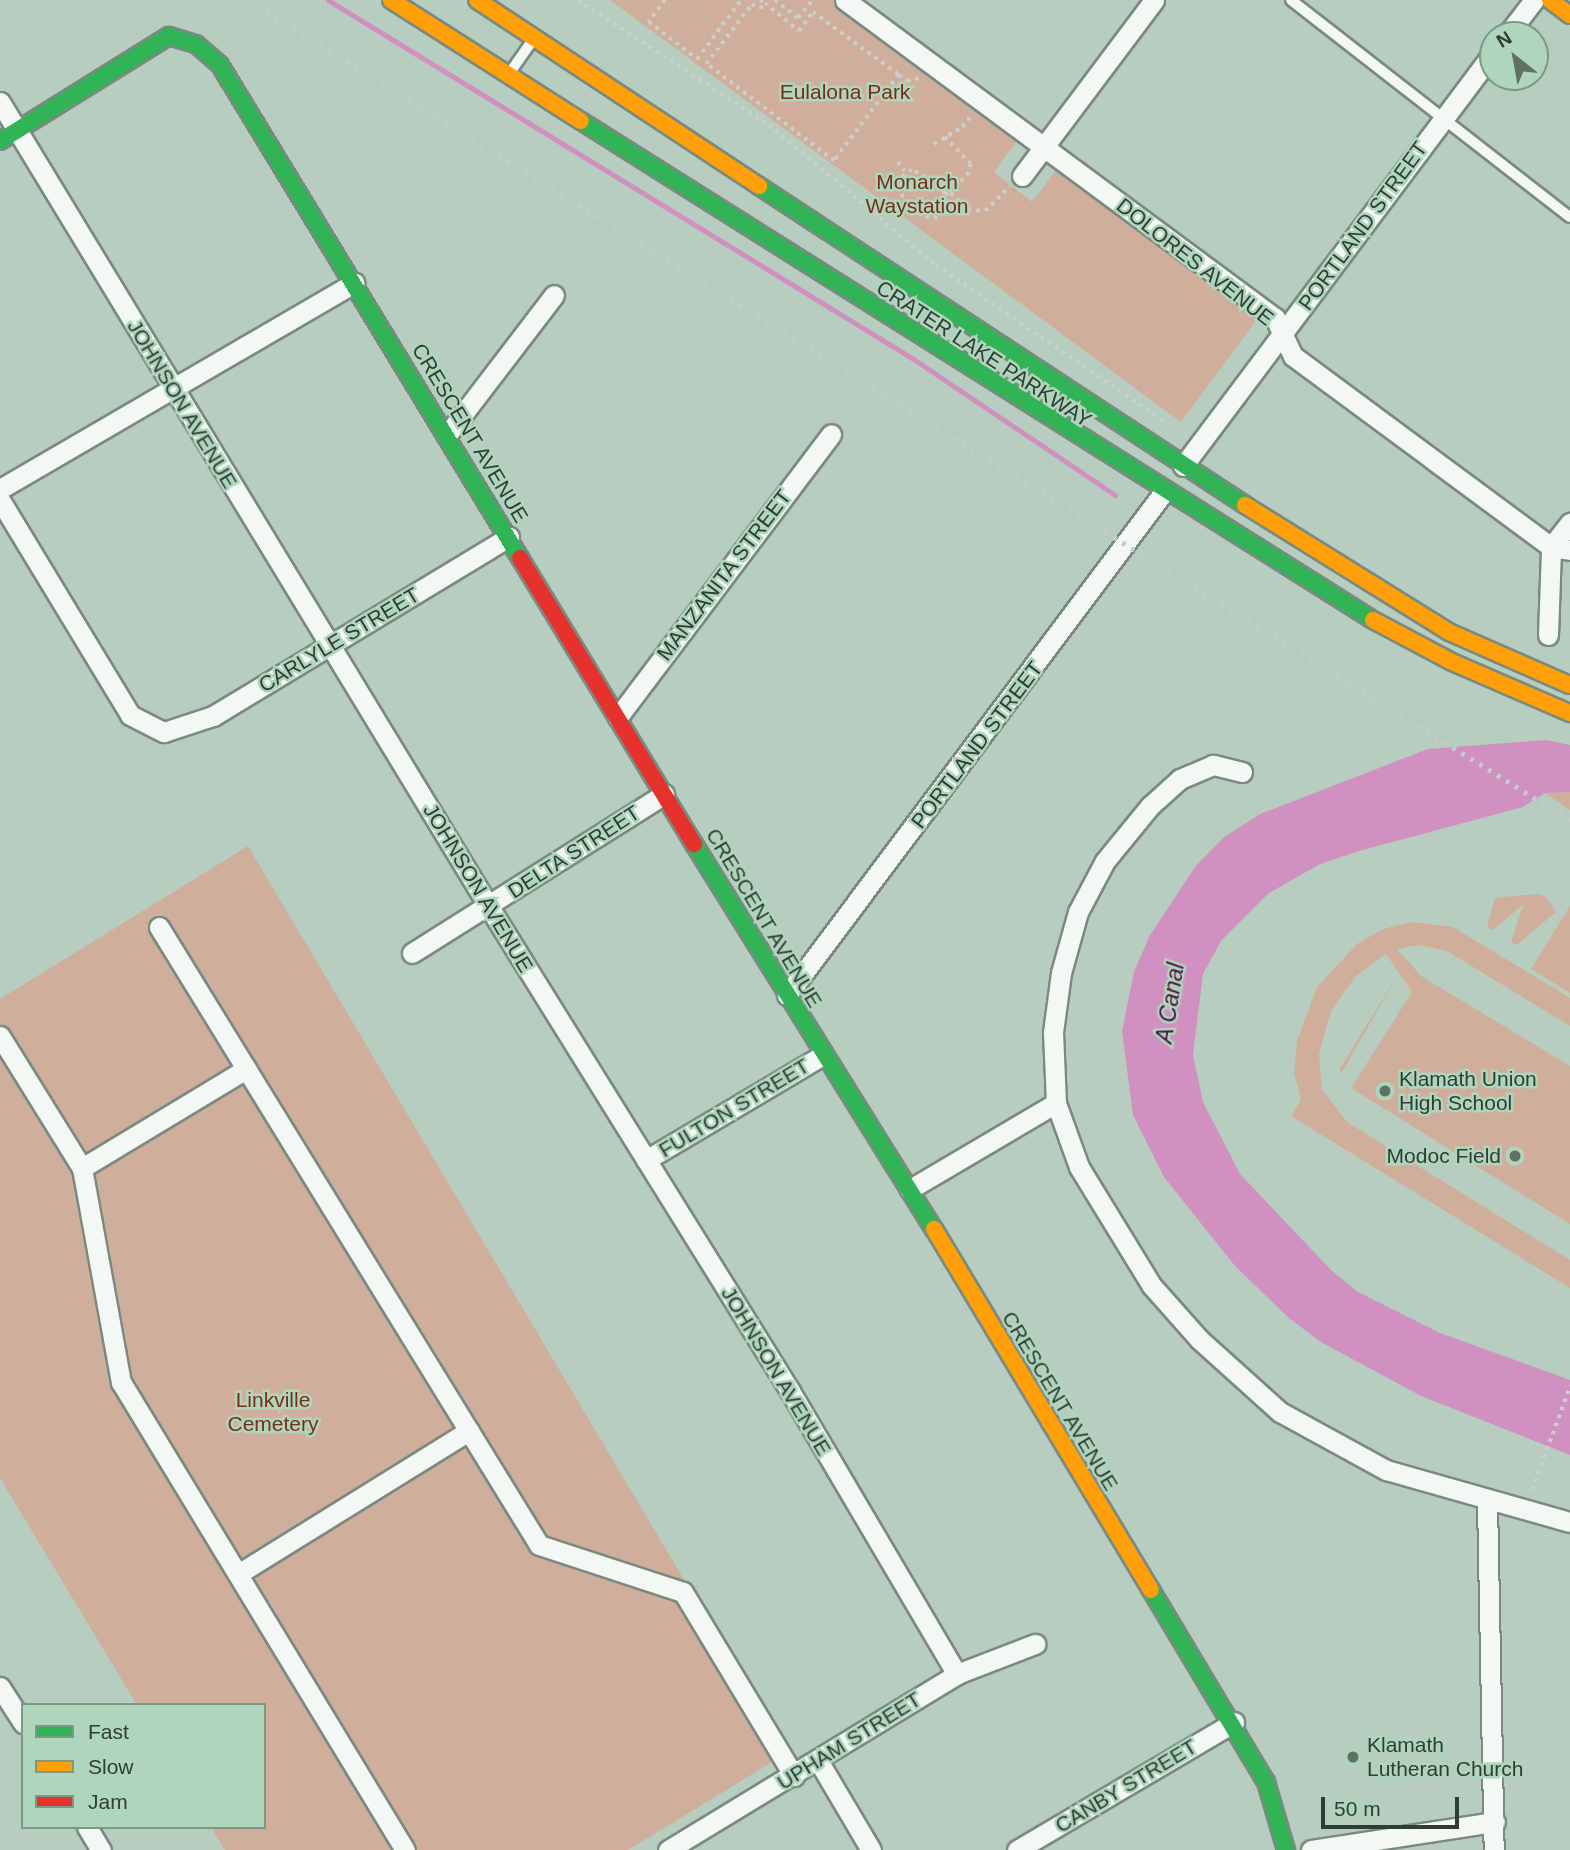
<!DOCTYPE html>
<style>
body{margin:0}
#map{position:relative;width:1570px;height:1850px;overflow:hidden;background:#b7cdbf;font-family:Helvetica,sans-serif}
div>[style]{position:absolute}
.green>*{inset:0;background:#cfae9b}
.water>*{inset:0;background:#d091c1}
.stream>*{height:5px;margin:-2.5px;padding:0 2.5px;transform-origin:2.5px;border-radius:2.5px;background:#d091c1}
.path>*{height:3.5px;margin-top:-1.75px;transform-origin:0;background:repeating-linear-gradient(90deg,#cad0cc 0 3.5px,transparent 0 8.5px)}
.roads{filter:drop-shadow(2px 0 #7a8a80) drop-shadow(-2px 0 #7a8a80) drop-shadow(0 2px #7a8a80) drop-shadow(0 -2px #7a8a80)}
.lane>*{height:10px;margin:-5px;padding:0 5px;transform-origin:5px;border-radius:5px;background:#f4f8f5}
.street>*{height:19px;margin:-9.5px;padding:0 9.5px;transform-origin:9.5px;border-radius:9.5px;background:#f4f8f5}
.fast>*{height:16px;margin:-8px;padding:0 8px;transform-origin:8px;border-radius:8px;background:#30b455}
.slow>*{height:16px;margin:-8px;padding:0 8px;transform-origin:8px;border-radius:8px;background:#ff9f0a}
.jam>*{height:16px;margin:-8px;padding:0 8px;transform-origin:8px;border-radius:8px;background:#e5322d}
.rail>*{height:5px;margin-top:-2.5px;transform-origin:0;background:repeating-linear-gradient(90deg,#c5cbc8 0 3.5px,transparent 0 10.5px)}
.dots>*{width:19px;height:19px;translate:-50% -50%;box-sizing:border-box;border:4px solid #afd5bd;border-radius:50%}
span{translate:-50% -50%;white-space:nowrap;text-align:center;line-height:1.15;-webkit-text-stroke:5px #afd5bd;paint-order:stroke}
.park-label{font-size:21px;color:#792e17}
.street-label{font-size:21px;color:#2f3e34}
.poi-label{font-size:21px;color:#2f3e34}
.left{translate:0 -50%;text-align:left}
.right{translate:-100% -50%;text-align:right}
.water-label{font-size:23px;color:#4e1042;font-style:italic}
.legend{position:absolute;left:21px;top:1703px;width:245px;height:126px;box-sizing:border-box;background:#afd5bd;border:2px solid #7c9986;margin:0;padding:9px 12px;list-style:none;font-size:21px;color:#2f3e34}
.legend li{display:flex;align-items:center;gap:14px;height:35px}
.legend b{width:35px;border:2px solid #7c9986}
.north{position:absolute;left:1479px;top:21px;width:70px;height:70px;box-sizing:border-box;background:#afd5bd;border:2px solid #7c9986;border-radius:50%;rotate:329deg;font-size:19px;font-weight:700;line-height:28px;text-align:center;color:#2f3e34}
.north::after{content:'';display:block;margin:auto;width:24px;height:32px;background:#5f7065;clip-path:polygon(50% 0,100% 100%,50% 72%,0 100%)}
.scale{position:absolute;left:1321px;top:1797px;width:138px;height:32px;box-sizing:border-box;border:4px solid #2f3e34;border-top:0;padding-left:9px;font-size:21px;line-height:24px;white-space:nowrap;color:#2f3e34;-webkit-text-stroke:5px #afd5bd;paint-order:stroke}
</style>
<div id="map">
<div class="green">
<div style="clip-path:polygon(610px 0,834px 0,1018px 139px,994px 172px,1032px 202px,1057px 169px,1258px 318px,1181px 422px)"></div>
<div style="clip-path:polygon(1570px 792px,1570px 810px,1545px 793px)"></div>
<div style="clip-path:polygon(248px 846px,787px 1753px,628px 1850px,225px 1850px,211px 1827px,264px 1827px,264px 1705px,137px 1705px,0 1478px,0 999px)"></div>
<div style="clip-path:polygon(1536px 894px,1545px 896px,1556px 912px,1517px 945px,1511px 942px,1523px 905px,1493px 930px,1487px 927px,1495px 898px)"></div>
<div style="clip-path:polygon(1570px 906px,1570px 993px,1531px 969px)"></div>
<div style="clip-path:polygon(1411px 922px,1453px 927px,1570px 998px,1570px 1026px,1447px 951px,1418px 945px,1397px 949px,1421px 976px,1570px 1066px,1570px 1224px,1351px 1088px,1412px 992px,1386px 954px,1355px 977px,1331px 1011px,1319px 1054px,1322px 1089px,1347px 1122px,1570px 1260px,1570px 1288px,1291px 1116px,1301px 1100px,1294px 1072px,1297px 1041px,1317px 987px,1357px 944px,1383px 929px)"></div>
<div style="clip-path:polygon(1399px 973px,1342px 1072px,1339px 1070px)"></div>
</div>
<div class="water">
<div style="clip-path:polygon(1546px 740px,1570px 745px,1570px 792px,1545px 793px,1523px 807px,1359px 851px,1320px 864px,1269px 893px,1221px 941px,1203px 974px,1193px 1055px,1203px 1102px,1240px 1174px,1332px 1271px,1358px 1292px,1440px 1333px,1570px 1380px,1570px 1455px,1421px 1396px,1321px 1342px,1290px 1319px,1235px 1266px,1164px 1177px,1133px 1115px,1122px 1031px,1134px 972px,1149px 937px,1195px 867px,1223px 838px,1260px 814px,1428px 749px)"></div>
</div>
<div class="stream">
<div style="left:328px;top:0;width:685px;rotate:31.51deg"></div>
<div style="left:912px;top:358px;width:245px;rotate:34deg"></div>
</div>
<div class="path">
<div style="left:578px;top:0;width:228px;rotate:33.2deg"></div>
<div style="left:769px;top:125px;width:218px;rotate:40deg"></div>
<div style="left:936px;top:265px;width:276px;rotate:34.4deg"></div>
<div style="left:665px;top:0;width:27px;rotate:126deg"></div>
<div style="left:649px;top:22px;width:61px;rotate:37.6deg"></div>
<div style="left:697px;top:59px;width:74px;rotate:-53.3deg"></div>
<div style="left:760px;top:0;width:6px;rotate:31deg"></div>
<div style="left:765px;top:3px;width:44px;rotate:39.5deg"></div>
<div style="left:799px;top:31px;width:24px;rotate:-54deg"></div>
<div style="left:813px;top:12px;width:107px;rotate:36.2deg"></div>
<div style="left:899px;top:75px;width:108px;rotate:127.1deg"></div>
<div style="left:834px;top:161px;width:161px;rotate:-142.8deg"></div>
<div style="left:706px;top:64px;width:76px;rotate:-52.5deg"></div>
<div style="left:752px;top:4px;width:9px;rotate:32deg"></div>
<div style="left:760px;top:9px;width:8px;rotate:-50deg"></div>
<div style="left:775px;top:0;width:29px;rotate:38deg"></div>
<div style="left:798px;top:18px;width:23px;rotate:-52deg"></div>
<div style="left:899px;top:75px;width:10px;rotate:37deg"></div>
<div style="left:907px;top:81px;width:12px;rotate:-14deg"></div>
<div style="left:945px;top:137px;width:37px;rotate:46deg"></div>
<div style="left:971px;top:164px;width:9px;rotate:103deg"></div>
<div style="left:969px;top:173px;width:27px;rotate:132deg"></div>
<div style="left:951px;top:193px;width:23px;rotate:43deg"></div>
<div style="left:968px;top:209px;width:17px;rotate:7deg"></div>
<div style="left:985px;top:211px;width:35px;rotate:-45deg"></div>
<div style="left:934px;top:144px;width:33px;rotate:-31deg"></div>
<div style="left:962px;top:127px;width:16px;rotate:-52deg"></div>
<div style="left:898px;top:162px;width:11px;rotate:52deg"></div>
<div style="left:945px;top:194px;width:9px;rotate:-122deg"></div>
<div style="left:940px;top:186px;width:32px;rotate:-150deg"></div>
<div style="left:912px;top:170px;width:19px;rotate:144deg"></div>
<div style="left:897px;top:181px;width:7px;rotate:98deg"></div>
<div style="left:896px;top:188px;width:33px;rotate:49deg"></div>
<div style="left:918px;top:213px;width:17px;rotate:21deg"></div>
<div style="left:934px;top:219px;width:13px;rotate:-42deg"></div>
<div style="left:944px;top:210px;width:16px;rotate:-86deg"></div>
<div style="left:945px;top:194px;width:6px;rotate:-9deg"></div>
<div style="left:1532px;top:1490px;width:111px;rotate:-69.9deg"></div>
</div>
<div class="roads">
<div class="lane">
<div style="left:1291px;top:0;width:353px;rotate:37.9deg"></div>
<div style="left:511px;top:71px;width:38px;rotate:-55deg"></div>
</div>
<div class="street">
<div style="left:845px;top:0;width:535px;rotate:36.48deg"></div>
<div style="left:1275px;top:318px;width:42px;rotate:64.7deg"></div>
<div style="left:1293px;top:356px;width:321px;rotate:36.5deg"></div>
<div style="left:1551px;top:547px;width:19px;rotate:9deg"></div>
<div style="left:1507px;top:35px;width:44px;rotate:-52.4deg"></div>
<div style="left:0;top:102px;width:942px;rotate:58.72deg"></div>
<div style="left:489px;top:907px;width:570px;rotate:58.12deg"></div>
<div style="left:790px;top:1391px;width:329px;rotate:59.5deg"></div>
<div style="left:1022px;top:176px;width:220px;rotate:-53.1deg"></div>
<div style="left:447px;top:435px;width:176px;rotate:-52.6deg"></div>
<div style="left:1183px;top:466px;width:516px;rotate:-53.11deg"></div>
<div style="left:0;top:489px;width:410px;rotate:-30.2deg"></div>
<div style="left:0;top:500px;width:251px;rotate:58.8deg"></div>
<div style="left:130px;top:715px;width:38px;rotate:27deg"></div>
<div style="left:164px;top:732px;width:52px;rotate:-18.1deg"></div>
<div style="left:213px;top:716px;width:346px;rotate:-31.2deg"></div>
<div style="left:1548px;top:635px;width:88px;rotate:-88deg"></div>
<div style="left:1551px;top:547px;width:31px;rotate:-52deg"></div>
<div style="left:618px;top:717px;width:354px;rotate:-53deg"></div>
<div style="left:1242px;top:772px;width:30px;rotate:-166deg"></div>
<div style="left:1213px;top:765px;width:36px;rotate:157deg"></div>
<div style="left:1180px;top:779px;width:40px;rotate:138deg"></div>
<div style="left:1150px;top:806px;width:71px;rotate:129.3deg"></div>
<div style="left:1105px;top:861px;width:58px;rotate:117.9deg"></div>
<div style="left:1078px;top:912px;width:63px;rotate:105.6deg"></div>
<div style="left:1061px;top:973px;width:60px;rotate:97.7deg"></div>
<div style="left:1053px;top:1032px;width:71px;rotate:87.6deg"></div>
<div style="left:1056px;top:1103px;width:68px;rotate:70.2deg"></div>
<div style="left:1079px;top:1167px;width:140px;rotate:58.5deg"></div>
<div style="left:1152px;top:1286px;width:72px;rotate:48.4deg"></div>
<div style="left:1200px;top:1340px;width:108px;rotate:42deg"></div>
<div style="left:1280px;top:1412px;width:121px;rotate:28.7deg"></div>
<div style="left:1386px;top:1470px;width:191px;rotate:15.8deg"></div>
<div style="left:159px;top:927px;width:725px;rotate:58.41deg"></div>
<div style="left:539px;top:1545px;width:151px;rotate:18.1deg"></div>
<div style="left:683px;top:1592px;width:215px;rotate:58.9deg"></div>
<div style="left:412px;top:953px;width:298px;rotate:-32.2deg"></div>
<div style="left:787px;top:995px;width:627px;rotate:-53.17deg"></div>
<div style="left:0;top:1036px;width:155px;rotate:58.2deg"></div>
<div style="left:82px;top:1168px;width:218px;rotate:79.7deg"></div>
<div style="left:121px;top:1382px;width:547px;rotate:58.75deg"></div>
<div style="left:646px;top:1160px;width:206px;rotate:-30.7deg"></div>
<div style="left:82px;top:1168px;width:192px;rotate:-31.1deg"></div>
<div style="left:910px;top:1189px;width:169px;rotate:-30.5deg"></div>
<div style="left:1487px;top:1501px;width:349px;rotate:88.9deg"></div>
<div style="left:238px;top:1574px;width:272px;rotate:-31.8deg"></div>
<div style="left:0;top:1687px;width:43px;rotate:57.4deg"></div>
<div style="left:819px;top:1762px;width:102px;rotate:59.4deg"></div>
<div style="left:87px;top:1827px;width:27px;rotate:59deg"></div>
<div style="left:668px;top:1850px;width:338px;rotate:-31.3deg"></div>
<div style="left:957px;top:1674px;width:84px;rotate:-21deg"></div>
<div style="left:1017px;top:1850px;width:252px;rotate:-30.5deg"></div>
<div style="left:1311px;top:1850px;width:186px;rotate:-8.7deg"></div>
</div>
<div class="fast">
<div style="left:581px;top:121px;width:936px;rotate:32.21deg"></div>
<div style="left:0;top:141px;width:199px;rotate:-31.9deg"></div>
<div style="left:169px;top:36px;width:28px;rotate:17deg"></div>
<div style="left:196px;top:44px;width:32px;rotate:41deg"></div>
<div style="left:220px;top:65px;width:577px;rotate:58.68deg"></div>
<div style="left:759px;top:186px;width:581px;rotate:33.28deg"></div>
<div style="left:694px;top:844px;width:454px;rotate:58.1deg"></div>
<div style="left:1151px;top:1590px;width:224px;rotate:59.1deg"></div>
<div style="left:1266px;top:1782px;width:71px;rotate:73.6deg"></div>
</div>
<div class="slow">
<div style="left:391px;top:0;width:225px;rotate:32.5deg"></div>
<div style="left:477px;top:0;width:338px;rotate:33.4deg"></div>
<div style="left:1550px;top:0;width:25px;rotate:37deg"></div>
<div style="left:1245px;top:505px;width:240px;rotate:31.9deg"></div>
<div style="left:1449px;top:632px;width:132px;rotate:23.7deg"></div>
<div style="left:1373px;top:620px;width:89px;rotate:28deg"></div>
<div style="left:1452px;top:662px;width:129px;rotate:23.4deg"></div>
<div style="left:934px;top:1229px;width:421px;rotate:59deg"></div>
</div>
<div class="jam">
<div style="left:520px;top:558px;width:335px;rotate:58.7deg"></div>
</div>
</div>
<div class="rail">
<div style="left:248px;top:0;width:1556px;rotate:31.81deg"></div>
</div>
<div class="dots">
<div style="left:1385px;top:1091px;background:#5f7065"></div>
<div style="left:1515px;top:1156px;background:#5f7065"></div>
<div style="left:1353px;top:1757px;background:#5f7065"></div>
</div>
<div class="park-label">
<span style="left:845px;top:92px">Eulalona Park</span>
<span style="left:917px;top:194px">Monarch<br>Waystation</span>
<span style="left:273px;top:1412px">Linkville<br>Cemetery</span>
</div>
<div class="street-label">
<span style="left:1363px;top:226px;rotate:-54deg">PORTLAND STREET</span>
<span style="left:1195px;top:262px;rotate:38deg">DOLORES AVENUE</span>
<span style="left:984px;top:354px;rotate:33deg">CRATER LAKE PARKWAY</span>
<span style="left:182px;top:404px;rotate:59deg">JOHNSON AVENUE</span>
<span style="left:470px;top:433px;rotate:59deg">CRESCENT AVENUE</span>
<span style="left:724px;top:575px;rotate:-53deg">MANZANITA STREET</span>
<span style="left:339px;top:640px;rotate:-31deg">CARLYLE STREET</span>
<span style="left:977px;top:745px;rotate:-53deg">PORTLAND STREET</span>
<span style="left:574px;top:852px;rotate:-33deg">DELTA STREET</span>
<span style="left:478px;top:888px;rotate:59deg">JOHNSON AVENUE</span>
<span style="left:764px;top:918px;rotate:59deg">CRESCENT AVENUE</span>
<span style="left:734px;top:1108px;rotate:-31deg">FULTON STREET</span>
<span style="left:776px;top:1371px;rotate:59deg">JOHNSON AVENUE</span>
<span style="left:1060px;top:1401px;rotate:59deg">CRESCENT AVENUE</span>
<span style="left:849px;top:1741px;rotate:-32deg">UPHAM STREET</span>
<span style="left:1126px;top:1786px;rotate:-31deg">CANBY STREET</span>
</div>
<div class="poi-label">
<span class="left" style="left:1399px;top:1091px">Klamath Union<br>High School</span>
<span class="right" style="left:1501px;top:1156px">Modoc Field</span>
<span class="left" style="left:1367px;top:1757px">Klamath<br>Lutheran Church</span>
</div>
<div class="water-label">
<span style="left:1170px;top:1003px;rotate:-81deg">A Canal</span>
</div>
<ul class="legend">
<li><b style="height:9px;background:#30b455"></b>Fast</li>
<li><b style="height:9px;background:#ff9f0a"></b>Slow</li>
<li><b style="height:9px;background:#e5322d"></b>Jam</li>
</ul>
<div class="north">N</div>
<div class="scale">50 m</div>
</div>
